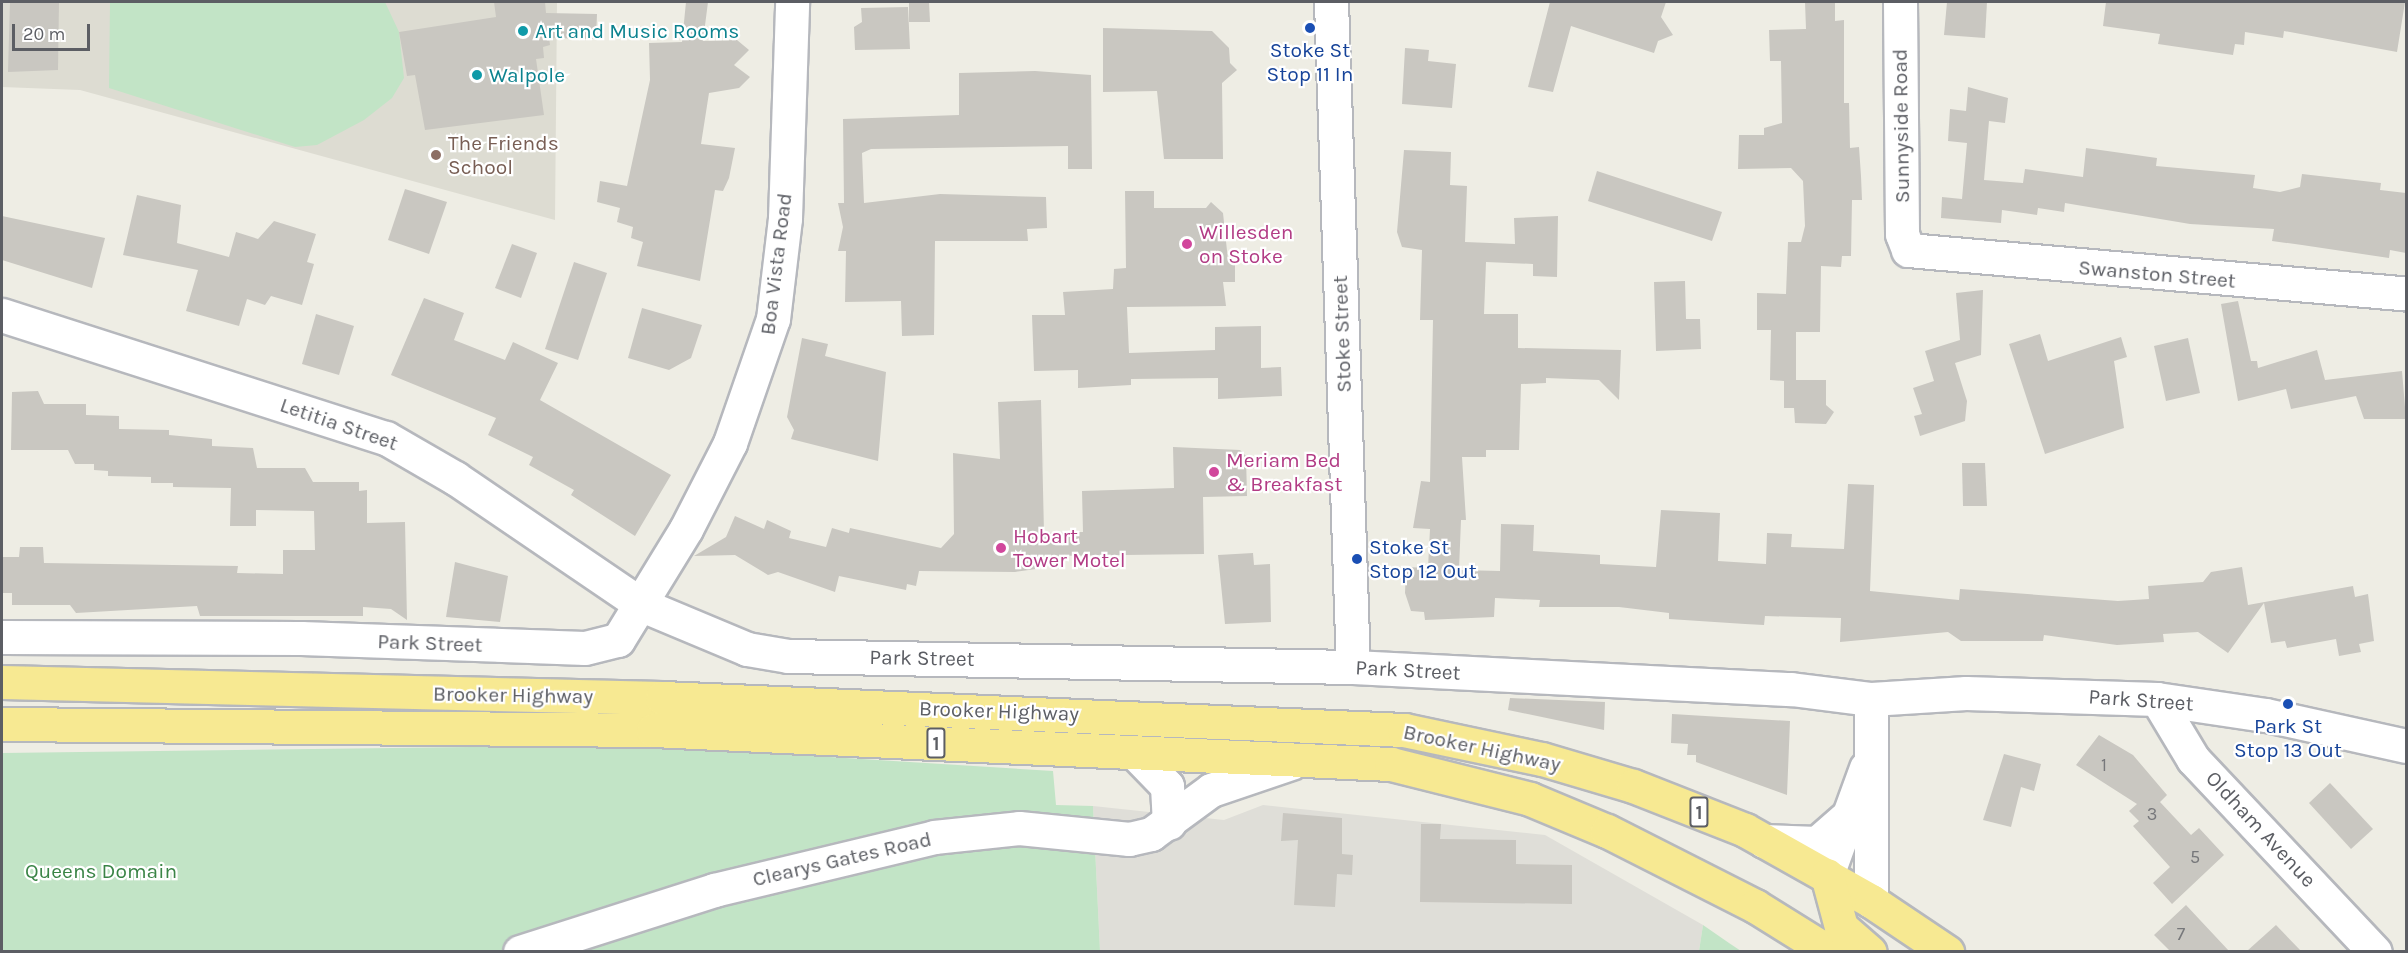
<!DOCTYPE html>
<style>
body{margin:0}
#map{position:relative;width:2408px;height:953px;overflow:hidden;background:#eeede4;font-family:Karla,sans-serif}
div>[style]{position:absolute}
.industrial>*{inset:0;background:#dfded8}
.education>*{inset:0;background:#dddcd2}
.green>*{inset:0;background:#c2e4c6}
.building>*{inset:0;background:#c9c7c1}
.roads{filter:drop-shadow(2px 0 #b6b8bd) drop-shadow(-2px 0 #b6b8bd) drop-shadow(0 2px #b6b8bd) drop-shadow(0 -2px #b6b8bd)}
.minor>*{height:33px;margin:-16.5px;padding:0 16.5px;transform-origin:16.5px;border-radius:16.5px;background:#fff}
.highway>*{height:33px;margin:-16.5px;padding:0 16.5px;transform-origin:16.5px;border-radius:16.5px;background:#f7e992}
.dots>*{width:16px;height:16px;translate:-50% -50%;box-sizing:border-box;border:3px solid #fff;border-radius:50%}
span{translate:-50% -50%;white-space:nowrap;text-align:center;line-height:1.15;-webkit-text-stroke:4.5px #fff;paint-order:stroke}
.number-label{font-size:18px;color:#77787b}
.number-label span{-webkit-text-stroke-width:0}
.shield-label span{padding:2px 4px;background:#fff;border:2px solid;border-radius:4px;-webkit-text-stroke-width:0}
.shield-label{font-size:20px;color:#5c5e64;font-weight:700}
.culture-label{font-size:21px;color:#0d838f}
.left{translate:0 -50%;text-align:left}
.transit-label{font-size:21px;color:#164399}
.street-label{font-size:21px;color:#5c5e64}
.education-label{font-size:21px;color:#785e54}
.hotel-label{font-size:21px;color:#b23c85}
.park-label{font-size:21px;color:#3a8446}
.frame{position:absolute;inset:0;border:3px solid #5c5e64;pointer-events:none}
.scale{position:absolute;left:12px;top:24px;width:78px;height:27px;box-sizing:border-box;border:3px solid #5c5e64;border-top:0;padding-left:8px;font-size:18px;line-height:21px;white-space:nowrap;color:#5c5e64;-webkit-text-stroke:4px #fff;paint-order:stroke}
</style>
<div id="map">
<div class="industrial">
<div style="clip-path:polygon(1263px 805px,1545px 835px,1703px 925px,1699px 951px,1100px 951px,1093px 806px,1224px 820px)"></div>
</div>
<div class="education">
<div style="clip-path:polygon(2px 2px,557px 2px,555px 220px,80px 90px,2px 87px)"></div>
</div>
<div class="green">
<div style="clip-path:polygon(110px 2px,385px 2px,399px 32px,404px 78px,392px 98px,364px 120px,317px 145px,295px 147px,109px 88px)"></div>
<div style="clip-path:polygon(639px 745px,1053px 771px,1056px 805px,1093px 806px,1100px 951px,2px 951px,2px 753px)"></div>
<div style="clip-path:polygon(1703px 925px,1729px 943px,1741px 951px,1699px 951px)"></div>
</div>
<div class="building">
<div style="clip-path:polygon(10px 2px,59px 2px,58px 70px,8px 72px)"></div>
<div style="clip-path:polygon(494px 2px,545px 2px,546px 13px,597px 14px,596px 39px,549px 38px,550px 45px,543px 47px,544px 58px,536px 59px,544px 115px,425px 130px,415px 75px,407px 76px,399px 32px,496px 17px)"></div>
<div style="clip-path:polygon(686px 2px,708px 2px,703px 41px,737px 40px,749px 50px,734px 65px,750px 77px,739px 88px,709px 93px,701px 144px,735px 148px,729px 178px,723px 191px,715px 190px,700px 281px,637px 266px,643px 242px,631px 238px,633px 227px,617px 222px,620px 208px,597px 202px,600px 181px,627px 186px,650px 80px,649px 43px,682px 42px)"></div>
<div style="clip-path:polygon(909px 2px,929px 2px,930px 22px,909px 22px)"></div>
<div style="clip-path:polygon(1550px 2px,1666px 2px,1661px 17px,1673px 35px,1658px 41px,1654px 53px,1571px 26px,1553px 92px,1528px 87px)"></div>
<div style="clip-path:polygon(1805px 2px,1835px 2px,1835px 21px,1844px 20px,1844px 103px,1849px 103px,1850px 148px,1859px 147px,1861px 176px,1862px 200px,1852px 200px,1851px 256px,1842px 256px,1841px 267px,1821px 266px,1820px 332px,1796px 332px,1796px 380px,1826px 380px,1826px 405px,1834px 412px,1826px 424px,1795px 423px,1794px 408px,1784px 408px,1784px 381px,1770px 380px,1771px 330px,1757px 330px,1757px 293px,1786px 294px,1788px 242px,1801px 242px,1805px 226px,1803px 181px,1791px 168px,1738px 169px,1739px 135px,1764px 135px,1764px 128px,1782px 123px,1781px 61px,1770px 61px,1769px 30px,1806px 29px)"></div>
<div style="clip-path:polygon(1947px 2px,1987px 2px,1985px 38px,1944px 35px)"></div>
<div style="clip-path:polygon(2106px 2px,2405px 2px,2397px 52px,2284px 31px,2283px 38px,2245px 32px,2244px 45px,2235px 44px,2233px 55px,2158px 44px,2160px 34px,2103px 26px)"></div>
<div style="clip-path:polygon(908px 7px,910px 49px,855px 50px,854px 27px,862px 22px,861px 8px)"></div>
<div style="clip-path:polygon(1103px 28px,1212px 31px,1229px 48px,1230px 63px,1237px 70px,1222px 83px,1223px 159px,1164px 159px,1157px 91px,1103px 92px)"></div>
<div style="clip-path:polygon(1405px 48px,1429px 50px,1428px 61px,1456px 64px,1452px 108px,1402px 104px)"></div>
<div style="clip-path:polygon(1035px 71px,1091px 75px,1092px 169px,1068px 169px,1068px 146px,871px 149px,862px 153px,864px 203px,940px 194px,1046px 197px,1047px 228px,1027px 229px,1028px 241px,935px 241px,934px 335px,902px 336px,901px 301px,845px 302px,846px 251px,838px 251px,843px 227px,838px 203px,844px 203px,843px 119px,959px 115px,959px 73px)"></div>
<div style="clip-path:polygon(1968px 87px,2008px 98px,2005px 123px,1989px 121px,1984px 180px,2023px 183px,2025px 169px,2083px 177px,2086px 148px,2157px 158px,2156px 166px,2255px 175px,2253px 188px,2280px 192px,2300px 187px,2302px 174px,2381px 183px,2380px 190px,2406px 193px,2406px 253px,2390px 250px,2389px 258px,2302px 245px,2272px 241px,2274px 229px,2190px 224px,2065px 203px,2064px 212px,2038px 208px,2037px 215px,2002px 210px,2001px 223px,1941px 218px,1942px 197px,1962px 199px,1967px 143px,1948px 141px,1950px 109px,1966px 111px)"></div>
<div style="clip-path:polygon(1404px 150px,1451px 152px,1450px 185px,1467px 186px,1465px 242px,1515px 244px,1514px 218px,1558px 216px,1557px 277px,1533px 276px,1533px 264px,1486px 262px,1484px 314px,1518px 314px,1518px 348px,1621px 350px,1619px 400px,1599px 380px,1546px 378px,1546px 383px,1521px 384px,1519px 450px,1486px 450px,1486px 457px,1462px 457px,1466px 520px,1461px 520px,1459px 570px,1500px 571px,1501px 524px,1534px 525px,1533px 551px,1600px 555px,1600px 564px,1656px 567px,1661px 510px,1720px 513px,1718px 561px,1766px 564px,1767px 533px,1792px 534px,1791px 547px,1844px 549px,1848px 484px,1874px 485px,1870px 591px,1959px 600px,1960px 589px,2118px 601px,2149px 599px,2148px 586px,2203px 582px,2211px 572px,2242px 567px,2248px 605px,2353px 586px,2355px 597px,2368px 594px,2374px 641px,2359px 644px,2361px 652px,2339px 656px,2336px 639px,2287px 648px,2285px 641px,2271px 643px,2264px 603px,2228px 653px,2198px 632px,2163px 634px,2164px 642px,2117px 645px,2044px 635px,2043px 641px,1961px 641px,1948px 632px,1840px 642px,1841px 618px,1765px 616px,1764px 625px,1745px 624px,1669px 619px,1669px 613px,1619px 607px,1539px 607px,1540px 600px,1495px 598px,1494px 617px,1425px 620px,1424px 612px,1411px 611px,1405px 593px,1406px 567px,1428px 568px,1430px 529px,1413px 528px,1421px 481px,1430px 482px,1433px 320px,1420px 320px,1422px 250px,1402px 247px,1397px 232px)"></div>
<div style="clip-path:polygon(1597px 171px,1722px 212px,1712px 241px,1588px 201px)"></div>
<div style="clip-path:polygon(405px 189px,447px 202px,429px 254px,388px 240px)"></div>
<div style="clip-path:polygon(1125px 191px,1154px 191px,1154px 208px,1206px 208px,1211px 202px,1223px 213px,1228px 260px,1235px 263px,1235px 282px,1223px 282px,1226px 306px,1127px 307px,1129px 353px,1215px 350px,1215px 327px,1261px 326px,1261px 368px,1281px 367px,1282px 396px,1218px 399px,1218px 378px,1131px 379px,1131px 385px,1078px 388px,1078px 370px,1034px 371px,1032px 315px,1065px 315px,1063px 292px,1113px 289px,1114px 269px,1126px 268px)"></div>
<div style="clip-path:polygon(137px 195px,181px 205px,177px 243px,229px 257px,236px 232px,258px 239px,274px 221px,316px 234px,307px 262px,314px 264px,302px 305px,271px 296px,265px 305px,247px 299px,239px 326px,186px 311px,198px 270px,123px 255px)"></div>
<div style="clip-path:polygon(2px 216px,105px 238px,92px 288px,2px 260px)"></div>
<div style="clip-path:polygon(512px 244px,537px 253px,521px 298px,495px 288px)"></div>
<div style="clip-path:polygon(574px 262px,607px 273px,578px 360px,545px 349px)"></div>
<div style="clip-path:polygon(1685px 281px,1686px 319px,1700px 319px,1701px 349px,1656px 351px,1654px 282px)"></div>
<div style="clip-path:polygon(1983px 290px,1981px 355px,1955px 363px,1967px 401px,1965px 421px,1920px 436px,1914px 416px,1922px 414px,1913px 388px,1934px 381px,1925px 351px,1960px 340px,1956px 293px)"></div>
<div style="clip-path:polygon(424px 298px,464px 313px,454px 340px,505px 360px,513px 342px,558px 363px,540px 400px,671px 475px,635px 536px,571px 495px,574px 490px,529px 465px,533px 457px,488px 435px,496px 418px,391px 375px)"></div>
<div style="clip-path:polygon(2238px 301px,2251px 361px,2257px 361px,2258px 368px,2317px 350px,2325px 380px,2402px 371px,2406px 419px,2364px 419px,2356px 396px,2291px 409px,2286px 389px,2238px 401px,2221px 304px)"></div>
<div style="clip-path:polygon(642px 308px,702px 325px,691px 358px,669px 370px,628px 358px)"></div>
<div style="clip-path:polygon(316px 314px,354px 326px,339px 375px,302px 364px)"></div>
<div style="clip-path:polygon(2040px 334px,2048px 361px,2121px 337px,2127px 357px,2114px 361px,2124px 428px,2045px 454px,2009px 344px)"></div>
<div style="clip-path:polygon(802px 338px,828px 344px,825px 356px,886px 372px,878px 461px,791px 439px,794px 430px,787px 417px)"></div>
<div style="clip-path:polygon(2188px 338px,2200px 393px,2166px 401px,2154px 346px)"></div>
<div style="clip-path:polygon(38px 391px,44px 404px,86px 404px,86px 415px,119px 416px,119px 429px,169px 430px,169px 435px,212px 439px,212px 446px,253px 448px,257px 468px,305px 468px,313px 482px,359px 482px,359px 491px,367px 490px,367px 523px,405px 522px,407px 620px,391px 609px,363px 607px,363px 616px,200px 616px,197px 606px,76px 613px,70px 605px,12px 605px,12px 593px,2px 593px,2px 557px,19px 557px,20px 547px,43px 547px,44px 563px,238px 566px,237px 573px,283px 574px,283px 550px,315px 550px,314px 511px,256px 510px,256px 526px,230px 526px,231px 488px,173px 487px,173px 483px,151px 483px,151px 477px,108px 476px,108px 471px,94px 470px,94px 464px,75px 464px,68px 450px,11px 450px,12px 392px)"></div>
<div style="clip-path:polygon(1041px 400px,1044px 533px,1083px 532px,1082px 491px,1174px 488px,1173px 447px,1240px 450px,1246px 456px,1247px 496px,1203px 497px,1204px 554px,1045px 556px,1036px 569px,1015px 572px,919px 571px,916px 586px,907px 584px,906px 590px,839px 576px,835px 592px,778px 572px,768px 575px,735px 555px,694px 556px,726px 537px,735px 516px,764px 529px,767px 520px,791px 531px,789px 538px,826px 547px,832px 528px,849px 533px,848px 537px,850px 528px,941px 548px,954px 534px,953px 453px,1000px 459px,998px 402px)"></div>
<div style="clip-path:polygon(1962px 463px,1985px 463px,1987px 506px,1963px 506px)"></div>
<div style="clip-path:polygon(1253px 553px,1254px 565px,1270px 564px,1271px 622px,1225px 624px,1218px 555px)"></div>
<div style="clip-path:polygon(455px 562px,508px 576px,500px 622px,446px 617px)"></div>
<div style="clip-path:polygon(1510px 698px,1605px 702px,1604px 730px,1508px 710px)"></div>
<div style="clip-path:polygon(1672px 714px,1790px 721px,1787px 795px,1696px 762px,1696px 755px,1687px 755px,1688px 744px,1671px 743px)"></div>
<div style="clip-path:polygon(2099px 735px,2133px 755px,2167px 795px,2160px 802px,2191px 835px,2199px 828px,2224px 855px,2172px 904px,2153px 883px,2170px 867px,2133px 826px,2139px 821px,2129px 811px,2137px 804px,2076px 765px)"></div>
<div style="clip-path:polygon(2004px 754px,2041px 764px,2034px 791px,2021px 787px,2011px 827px,1983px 820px)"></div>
<div style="clip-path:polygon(2330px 783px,2373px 829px,2351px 849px,2309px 803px)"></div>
<div style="clip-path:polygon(1283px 813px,1342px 818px,1342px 854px,1353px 855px,1352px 875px,1337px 874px,1335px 907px,1294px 905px,1298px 840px,1281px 841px)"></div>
<div style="clip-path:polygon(1421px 824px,1441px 824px,1440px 839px,1516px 840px,1516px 864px,1572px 865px,1572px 904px,1420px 902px)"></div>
<div style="clip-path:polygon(2186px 905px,2200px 920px,2229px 951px,2170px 951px,2154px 935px)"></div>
<div style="clip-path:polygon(2276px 925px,2301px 951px,2247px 951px)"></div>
</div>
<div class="roads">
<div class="minor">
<div style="left:1331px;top:2px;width:665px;rotate:88.11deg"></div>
<div style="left:1900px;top:2px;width:232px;rotate:89.5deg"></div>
<div style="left:1902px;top:234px;width:17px;rotate:69deg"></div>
<div style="left:1908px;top:250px;width:500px;rotate:5deg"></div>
<div style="left:2px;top:315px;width:403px;rotate:17.8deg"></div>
<div style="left:386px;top:438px;width:80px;rotate:30.1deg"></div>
<div style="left:455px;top:478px;width:226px;rotate:34.2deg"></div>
<div style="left:642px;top:605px;width:114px;rotate:22.7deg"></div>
<div style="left:747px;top:649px;width:42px;rotate:9.7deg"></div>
<div style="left:788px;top:656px;width:565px;rotate:1.12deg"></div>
<div style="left:1353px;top:667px;width:439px;rotate:2.9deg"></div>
<div style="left:1791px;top:689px;width:81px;rotate:7.1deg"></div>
<div style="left:1871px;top:699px;width:95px;rotate:-3.6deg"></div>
<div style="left:1966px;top:693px;width:191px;rotate:1.8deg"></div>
<div style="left:2157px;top:699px;width:110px;rotate:8.4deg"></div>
<div style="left:2266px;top:715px;width:143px;rotate:12.5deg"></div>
<div style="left:2px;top:637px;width:299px;rotate:0.2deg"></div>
<div style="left:301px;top:638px;width:284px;rotate:2deg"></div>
<div style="left:585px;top:648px;width:34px;rotate:-14deg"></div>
<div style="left:618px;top:640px;width:130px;rotate:-58.5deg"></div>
<div style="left:686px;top:529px;width:97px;rotate:-62.9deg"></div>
<div style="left:730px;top:443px;width:131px;rotate:-70.9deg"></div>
<div style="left:773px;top:319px;width:102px;rotate:-83.2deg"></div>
<div style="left:785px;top:218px;width:216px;rotate:-88.1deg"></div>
<div style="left:2157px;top:699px;width:70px;rotate:59deg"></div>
<div style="left:2193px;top:759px;width:265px;rotate:46.7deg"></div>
<div style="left:1135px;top:753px;width:46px;rotate:45.9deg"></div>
<div style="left:1167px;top:786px;width:37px;rotate:87deg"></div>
<div style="left:1764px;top:841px;width:53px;rotate:2.2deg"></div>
<div style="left:1817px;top:843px;width:41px;rotate:-41.1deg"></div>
<div style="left:1827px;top:875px;width:114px;rotate:-70deg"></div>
<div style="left:1871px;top:901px;width:202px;rotate:-90deg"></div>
<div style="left:520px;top:952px;width:204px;rotate:-17.7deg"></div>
<div style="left:714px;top:890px;width:226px;rotate:-13.5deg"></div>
<div style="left:934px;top:837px;width:85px;rotate:-6deg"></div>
<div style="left:1019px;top:828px;width:111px;rotate:5.7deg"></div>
<div style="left:1129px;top:839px;width:23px;rotate:-13deg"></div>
<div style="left:1151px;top:834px;width:74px;rotate:-36.3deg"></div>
<div style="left:1211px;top:790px;width:84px;rotate:-18.6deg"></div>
</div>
<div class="highway">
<div style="left:2px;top:682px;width:660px;rotate:1.39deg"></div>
<div style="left:662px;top:698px;width:743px;rotate:2.47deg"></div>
<div style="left:1404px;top:730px;width:141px;rotate:11.9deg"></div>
<div style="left:1542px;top:759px;width:95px;rotate:16.5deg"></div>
<div style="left:1633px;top:786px;width:120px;rotate:21.4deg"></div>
<div style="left:1745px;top:830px;width:145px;rotate:29.4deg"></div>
<div style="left:1871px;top:901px;width:92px;rotate:33.9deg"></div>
<div style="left:2px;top:724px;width:651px;rotate:0.53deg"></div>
<div style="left:653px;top:730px;width:739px;rotate:2.64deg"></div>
<div style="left:1391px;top:764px;width:143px;rotate:14.1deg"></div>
<div style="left:1530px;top:799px;width:83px;rotate:22.6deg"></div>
<div style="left:1607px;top:831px;width:166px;rotate:26.9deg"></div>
<div style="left:1755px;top:906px;width:87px;rotate:31.9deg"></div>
<div style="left:1827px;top:875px;width:54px;rotate:74.9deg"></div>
<div style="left:1841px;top:927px;width:38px;rotate:41deg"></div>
</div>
</div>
<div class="dots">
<div style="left:1310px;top:28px;background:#1a4fb4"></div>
<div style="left:523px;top:31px;background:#0f9aa8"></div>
<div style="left:477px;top:75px;background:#0f9aa8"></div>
<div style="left:436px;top:155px;background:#8d6e63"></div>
<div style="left:1187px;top:244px;background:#d1479c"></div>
<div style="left:1214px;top:472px;background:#d1479c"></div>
<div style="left:1001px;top:548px;background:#d1479c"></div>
<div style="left:1357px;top:559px;background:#1a4fb4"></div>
<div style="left:2288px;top:704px;background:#1a4fb4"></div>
</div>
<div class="number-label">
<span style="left:2104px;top:765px">1</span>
<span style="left:2152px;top:814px">3</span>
<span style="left:2195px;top:857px">5</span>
<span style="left:2181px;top:934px">7</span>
</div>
<div class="shield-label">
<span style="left:936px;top:743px">1</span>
<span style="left:1699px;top:812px">1</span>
</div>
<div class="culture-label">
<span class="left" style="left:535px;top:31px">Art and Music Rooms</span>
<span class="left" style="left:489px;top:75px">Walpole</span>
</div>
<div class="transit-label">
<span style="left:1310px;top:62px">Stoke St<br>Stop 11 In</span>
<span class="left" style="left:1369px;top:559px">Stoke St<br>Stop 12 Out</span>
<span style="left:2288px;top:738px">Park St<br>Stop 13 Out</span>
</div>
<div class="street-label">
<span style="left:1901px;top:126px;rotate:-91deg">Sunnyside Road</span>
<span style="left:776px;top:264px;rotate:-83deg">Boa Vista Road</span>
<span style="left:2157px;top:274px;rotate:5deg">Swanston Street</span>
<span style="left:1342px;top:334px;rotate:-92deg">Stoke Street</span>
<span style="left:339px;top:424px;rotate:19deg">Letitia Street</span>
<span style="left:430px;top:643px;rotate:2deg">Park Street</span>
<span style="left:922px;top:658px;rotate:1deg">Park Street</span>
<span style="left:1408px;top:670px;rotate:3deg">Park Street</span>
<span style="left:513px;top:695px;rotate:1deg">Brooker Highway</span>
<span style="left:2141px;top:700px;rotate:4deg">Park Street</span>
<span style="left:999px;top:711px;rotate:2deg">Brooker Highway</span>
<span style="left:1482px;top:748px;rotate:12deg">Brooker Highway</span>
<span style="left:2261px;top:829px;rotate:47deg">Oldham Avenue</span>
<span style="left:842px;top:859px;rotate:-13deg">Clearys Gates Road</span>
</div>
<div class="education-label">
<span class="left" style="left:448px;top:155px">The Friends<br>School</span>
</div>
<div class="hotel-label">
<span class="left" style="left:1199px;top:244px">Willesden<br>on Stoke</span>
<span class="left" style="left:1226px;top:472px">Meriam Bed<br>&amp; Breakfast</span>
<span class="left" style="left:1013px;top:548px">Hobart<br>Tower Motel</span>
</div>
<div class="park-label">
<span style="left:101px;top:871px">Queens Domain</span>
</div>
<div class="frame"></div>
<div class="scale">20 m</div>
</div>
